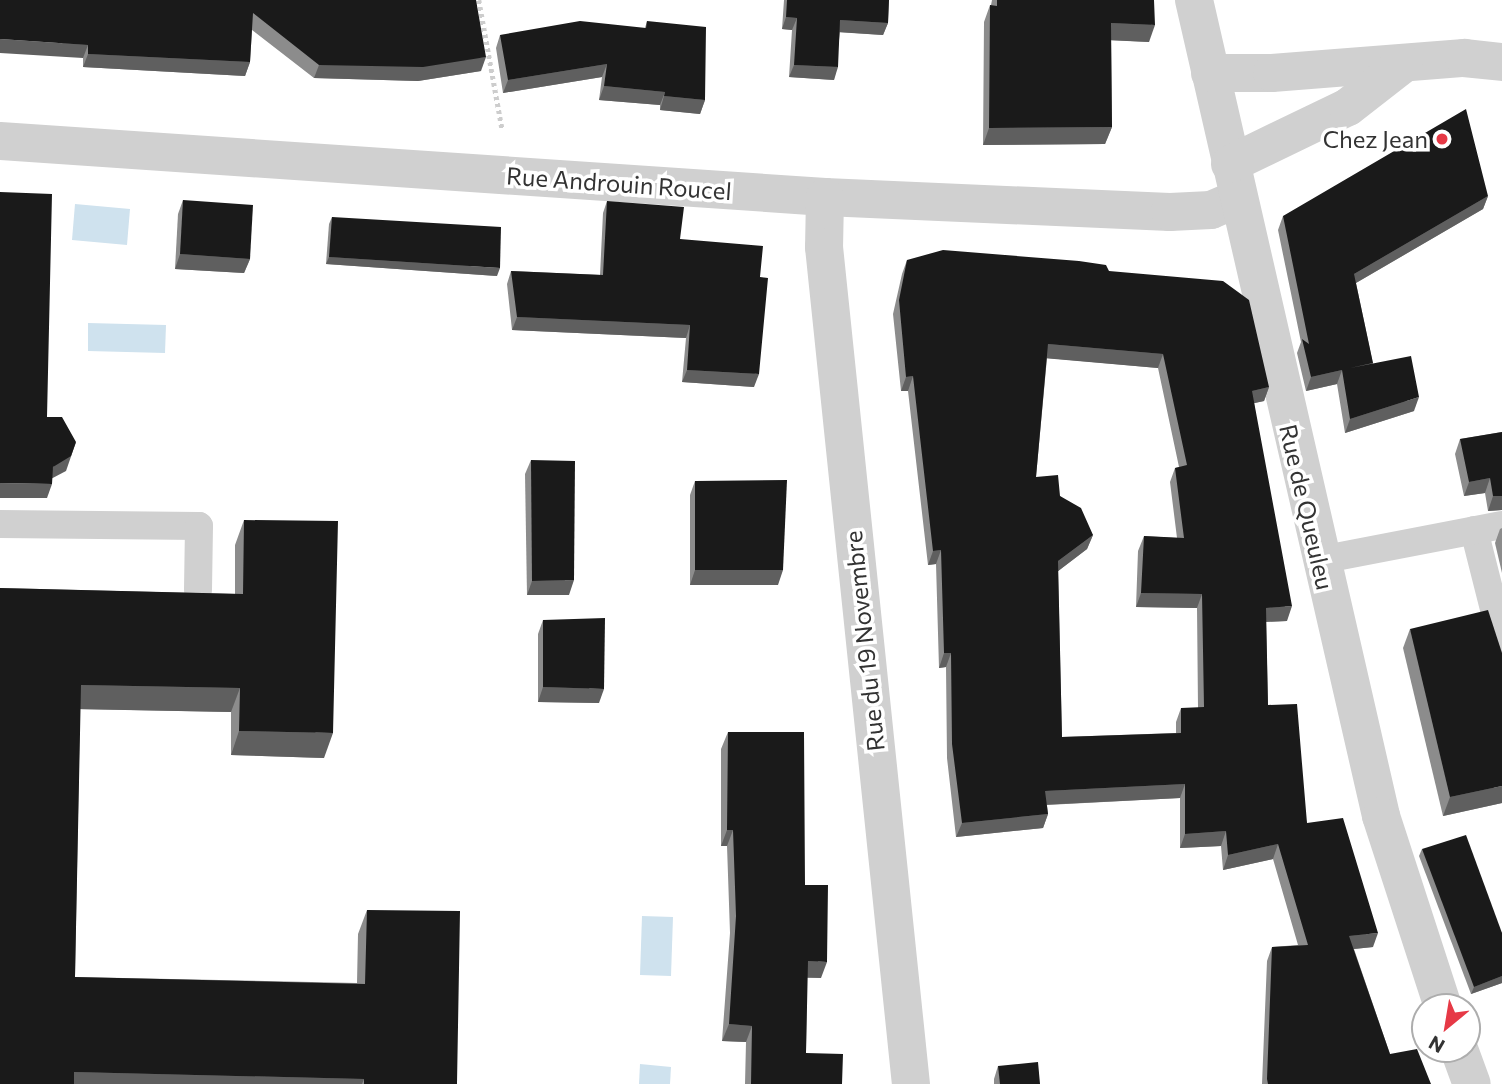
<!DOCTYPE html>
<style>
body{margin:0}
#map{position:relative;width:1502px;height:1084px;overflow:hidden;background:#fff;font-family:Commissioner,sans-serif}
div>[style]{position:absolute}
.water>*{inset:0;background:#cfe2ee}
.path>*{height:4.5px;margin-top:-2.25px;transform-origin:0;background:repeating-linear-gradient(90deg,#cdcdcd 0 3.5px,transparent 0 7px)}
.service>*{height:28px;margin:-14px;padding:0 14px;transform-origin:14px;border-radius:14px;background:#d0d0d0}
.minor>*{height:38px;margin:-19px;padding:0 19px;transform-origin:19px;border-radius:19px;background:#d0d0d0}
.tertiary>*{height:38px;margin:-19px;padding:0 19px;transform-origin:19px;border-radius:19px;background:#d0d0d0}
.wall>*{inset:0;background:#8c8c8c}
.shaded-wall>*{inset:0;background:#5f5f5f}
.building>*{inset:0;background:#1a1a1a}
.dots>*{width:19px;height:19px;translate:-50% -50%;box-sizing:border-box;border:4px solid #fff;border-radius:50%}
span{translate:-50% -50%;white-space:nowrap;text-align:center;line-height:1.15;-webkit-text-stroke:7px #fff;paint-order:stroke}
.poi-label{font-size:24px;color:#333}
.right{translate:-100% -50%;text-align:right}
.street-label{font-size:24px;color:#333}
.north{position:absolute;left:1411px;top:993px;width:70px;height:70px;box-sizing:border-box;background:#fff;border:2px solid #adadad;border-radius:50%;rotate:210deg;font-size:19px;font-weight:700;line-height:28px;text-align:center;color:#333}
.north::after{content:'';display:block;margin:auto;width:24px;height:32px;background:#e63946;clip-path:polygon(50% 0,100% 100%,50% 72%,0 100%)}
</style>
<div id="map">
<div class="water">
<div style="clip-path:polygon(75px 204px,130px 209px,127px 245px,72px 240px)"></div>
<div style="clip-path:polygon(88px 323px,166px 325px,165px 353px,88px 351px)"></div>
<div style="clip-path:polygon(642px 916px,673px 917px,671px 976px,640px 975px)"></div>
<div style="clip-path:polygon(640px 1064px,671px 1067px,670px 1084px,639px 1084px)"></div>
</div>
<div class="path">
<div style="left:479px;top:0;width:130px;rotate:79.8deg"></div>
</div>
<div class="service">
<div style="left:0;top:524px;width:199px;rotate:0.6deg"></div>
<div style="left:199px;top:526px;width:64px;rotate:90.9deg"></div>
<div style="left:1474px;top:530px;width:114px;rotate:75.8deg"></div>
<div style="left:1320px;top:560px;width:185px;rotate:-10.9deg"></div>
</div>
<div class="minor">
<div style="left:0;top:141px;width:827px;rotate:3.88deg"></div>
<div style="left:825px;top:197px;width:345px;rotate:2.5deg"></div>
<div style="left:1170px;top:212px;width:41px;rotate:-2.8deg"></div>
<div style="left:1211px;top:210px;width:28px;rotate:-23deg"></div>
<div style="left:825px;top:197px;width:50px;rotate:91.1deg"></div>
<div style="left:824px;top:247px;width:842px;rotate:84.07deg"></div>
</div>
<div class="tertiary">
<div style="left:1194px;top:0;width:837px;rotate:77.09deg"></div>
<div style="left:1381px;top:816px;width:201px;rotate:72deg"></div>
<div style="left:1210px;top:73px;width:62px"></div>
<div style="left:1272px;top:73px;width:193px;rotate:-4.5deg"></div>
<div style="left:1464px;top:58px;width:38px;rotate:6deg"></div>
<div style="left:1230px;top:164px;width:131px;rotate:-25.8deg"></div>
<div style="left:1348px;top:107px;width:70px;rotate:-38deg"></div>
<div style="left:1459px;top:1049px;width:37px;rotate:70deg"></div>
</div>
<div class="wall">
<div style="clip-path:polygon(0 0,476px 0,481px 71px,418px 81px,314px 78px,252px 30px,250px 62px,245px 76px,83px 67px,83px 58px)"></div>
<div style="clip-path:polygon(784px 0,889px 0,888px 23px,883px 35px,840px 32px,834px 80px,789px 77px,792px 30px,782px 29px)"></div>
<div style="clip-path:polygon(992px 0,1154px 0,1149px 42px,1111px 40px,1112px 127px,1105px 144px,983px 145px,984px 22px,990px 5px,991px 5px)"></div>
<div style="clip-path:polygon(647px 21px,705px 100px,700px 114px,660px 110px,660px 105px,599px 100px,602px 77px,503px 93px,496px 48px,500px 35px,645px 28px)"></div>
<div style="clip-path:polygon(1488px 196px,1483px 209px,1356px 283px,1373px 364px,1414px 411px,1345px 433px,1337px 384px,1306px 391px,1297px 353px,1301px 342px,1278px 230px,1283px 216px)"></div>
<div style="clip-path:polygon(183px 200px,250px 259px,244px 273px,175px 269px,178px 214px)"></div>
<div style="clip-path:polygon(607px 201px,680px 239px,760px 277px,754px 387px,682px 382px,686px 338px,512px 330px,507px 284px,511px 271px,600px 275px,603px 213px)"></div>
<div style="clip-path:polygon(332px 217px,497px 276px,326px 264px,329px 224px)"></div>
<div style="clip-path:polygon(evenodd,907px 260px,1109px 271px,1269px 387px,1264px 401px,1254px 403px,1287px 621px,1266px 622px,1268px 705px,1307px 823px,1373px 947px,1354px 949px,1390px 1054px,1431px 1084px,1262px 1084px,1267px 961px,1272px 947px,1298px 945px,1273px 859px,1223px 870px,1221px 846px,1180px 848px,1180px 798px,1047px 805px,1048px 814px,1043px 828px,956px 837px,947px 758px,946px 667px,939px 668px,936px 564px,928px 565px,908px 391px,901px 391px,893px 314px,902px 274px,907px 260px,1047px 358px,1158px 368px,1179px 467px,1175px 468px,1170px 482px,1177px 538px,1144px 536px,1138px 551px,1136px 607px,1197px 608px,1198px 708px,1181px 708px,1176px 722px,1176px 733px,1062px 737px,1058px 571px,1087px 549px,1093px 535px,1060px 496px,1036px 477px,1047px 358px)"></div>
<div style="clip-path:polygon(1502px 432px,1502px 510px,1488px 511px,1485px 493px,1464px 496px,1455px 454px,1460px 439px)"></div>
<div style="clip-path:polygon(531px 460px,569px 595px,527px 595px,525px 474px)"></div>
<div style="clip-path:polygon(695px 481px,778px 585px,690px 585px,690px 495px)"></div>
<div style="clip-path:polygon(244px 520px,324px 758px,231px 755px,231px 712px,80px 709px,75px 977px,357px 983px,358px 934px,367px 910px,457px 1084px,0 1084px,0 588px,235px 594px,235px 545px)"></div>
<div style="clip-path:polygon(1502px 528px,1502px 573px,1495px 543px,1500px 529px)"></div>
<div style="clip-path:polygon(543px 620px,599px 703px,538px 702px,538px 634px)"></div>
<div style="clip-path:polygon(1410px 629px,1502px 803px,1443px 816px,1403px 648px)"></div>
<div style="clip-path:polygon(728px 732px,805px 885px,821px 978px,807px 978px,806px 1053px,842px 1084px,745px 1084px,746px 1042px,722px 1041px,730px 933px,727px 846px,721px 846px,721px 749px)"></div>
<div style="clip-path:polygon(1422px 849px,1502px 933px,1502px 983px,1471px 994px,1419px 856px)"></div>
<div style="clip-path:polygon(998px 1066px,1040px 1084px,994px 1084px,994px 1079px)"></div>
</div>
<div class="shaded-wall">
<div style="clip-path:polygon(786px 17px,797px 18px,792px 30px,782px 29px)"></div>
<div style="clip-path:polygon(840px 20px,888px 23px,883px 35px,836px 32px)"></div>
<div style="clip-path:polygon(1111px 23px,1155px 25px,1149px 42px,1105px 40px)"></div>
<div style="clip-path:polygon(0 39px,88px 45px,83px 58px,0 53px)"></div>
<div style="clip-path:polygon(88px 54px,250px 62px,245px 76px,83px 67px)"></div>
<div style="clip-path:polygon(486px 57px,481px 71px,418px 81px,314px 78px,319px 65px)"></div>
<div style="clip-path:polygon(607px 64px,602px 77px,503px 93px,508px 80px)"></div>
<div style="clip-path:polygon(794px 65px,838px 67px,834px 80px,789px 77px)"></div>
<div style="clip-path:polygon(604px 86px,665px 92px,660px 105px,599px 100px)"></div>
<div style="clip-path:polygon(664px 96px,705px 100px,700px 114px,660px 110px)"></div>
<div style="clip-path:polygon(1112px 127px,1105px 144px,983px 145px,989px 128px)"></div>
<div style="clip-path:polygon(1488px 196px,1483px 209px,1349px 287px,1354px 274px)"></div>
<div style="clip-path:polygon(180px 254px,250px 259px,244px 273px,175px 269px)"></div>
<div style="clip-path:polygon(329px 257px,500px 268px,497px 276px,326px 264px)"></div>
<div style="clip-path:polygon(517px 317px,690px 325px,686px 338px,512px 330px)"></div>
<div style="clip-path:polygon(1048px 344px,1163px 354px,1158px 368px,1043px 358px)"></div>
<div style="clip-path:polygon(687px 370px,759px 374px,754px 387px,682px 382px)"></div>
<div style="clip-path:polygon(1342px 370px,1337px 384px,1306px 391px,1311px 377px)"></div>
<div style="clip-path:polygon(913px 376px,908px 391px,901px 391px,906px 377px)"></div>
<div style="clip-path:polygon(1269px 387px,1264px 401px,1246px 405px,1252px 391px)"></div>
<div style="clip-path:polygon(1419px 397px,1414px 411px,1345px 433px,1350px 419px)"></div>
<div style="clip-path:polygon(76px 442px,66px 471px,47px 481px,53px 467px)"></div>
<div style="clip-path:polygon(1490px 478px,1485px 493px,1464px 496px,1469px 482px)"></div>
<div style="clip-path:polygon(0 483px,52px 484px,47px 498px,0 498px)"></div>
<div style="clip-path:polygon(1493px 496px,1502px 496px,1502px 510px,1488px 511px)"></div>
<div style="clip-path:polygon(1093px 535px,1087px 549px,1053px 575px,1058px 561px)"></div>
<div style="clip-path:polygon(941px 550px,936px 564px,928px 565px,933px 551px)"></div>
<div style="clip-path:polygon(695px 570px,783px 570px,778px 585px,690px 585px)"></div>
<div style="clip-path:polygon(574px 580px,569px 595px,527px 595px,532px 581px)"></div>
<div style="clip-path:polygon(1141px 593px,1202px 594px,1197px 608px,1136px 607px)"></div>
<div style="clip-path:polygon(1292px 606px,1287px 621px,1261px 622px,1266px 608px)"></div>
<div style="clip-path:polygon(944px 653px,951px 653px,946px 667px,939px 668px)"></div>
<div style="clip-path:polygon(81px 685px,240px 688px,231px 712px,72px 709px)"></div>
<div style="clip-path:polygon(543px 687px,604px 689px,599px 703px,538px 702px)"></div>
<div style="clip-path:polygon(239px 731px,333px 733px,324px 758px,231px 755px)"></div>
<div style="clip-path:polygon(1185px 784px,1180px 798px,1040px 805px,1045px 791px)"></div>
<div style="clip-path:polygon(1502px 786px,1502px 803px,1443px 816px,1450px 797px)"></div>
<div style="clip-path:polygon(1048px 814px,1043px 828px,956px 837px,962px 823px)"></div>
<div style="clip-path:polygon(727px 830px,733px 830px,727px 846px,721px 846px)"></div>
<div style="clip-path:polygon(1226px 831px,1221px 846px,1180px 848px,1185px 834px)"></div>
<div style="clip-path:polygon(1278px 844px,1273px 859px,1223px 870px,1228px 855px)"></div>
<div style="clip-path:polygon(1378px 933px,1373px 947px,1344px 950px,1349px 936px)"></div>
<div style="clip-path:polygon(808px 961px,827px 962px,821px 978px,802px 977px)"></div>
<div style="clip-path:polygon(1502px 976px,1502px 983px,1471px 994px,1474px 987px)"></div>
<div style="clip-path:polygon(729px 1024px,752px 1026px,746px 1042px,722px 1041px)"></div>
<div style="clip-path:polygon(74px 1072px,364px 1079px,362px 1084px,70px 1084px)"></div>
</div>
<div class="building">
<div style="clip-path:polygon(0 0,476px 0,486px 57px,423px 67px,319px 65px,253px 13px,250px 62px,88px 54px,88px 45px,0 39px)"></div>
<div style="clip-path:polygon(787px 0,889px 0,888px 23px,840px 20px,838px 67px,794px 65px,797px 18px,786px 17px)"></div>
<div style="clip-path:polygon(997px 0,1154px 0,1155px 25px,1111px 23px,1112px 127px,989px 128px,990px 5px,997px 6px)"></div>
<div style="clip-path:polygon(580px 21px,646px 28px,647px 21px,706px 27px,705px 100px,664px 96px,665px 92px,604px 86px,607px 64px,508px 80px,500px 35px)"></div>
<div style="clip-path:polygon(1466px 109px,1488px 196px,1354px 274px,1373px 363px,1350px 368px,1411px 356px,1419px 397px,1350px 419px,1342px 370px,1311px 377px,1302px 339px,1309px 344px,1283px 216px)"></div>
<div style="clip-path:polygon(0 192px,52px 194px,47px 417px,62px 417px,76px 442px,71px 456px,53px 467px,52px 484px,0 483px)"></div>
<div style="clip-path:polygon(183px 200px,253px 205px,250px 259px,180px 254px)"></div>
<div style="clip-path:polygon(607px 201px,684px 207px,680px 239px,763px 246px,760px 277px,768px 278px,759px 374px,687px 370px,690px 325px,517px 317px,511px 271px,603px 275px)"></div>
<div style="clip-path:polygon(332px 217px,501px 227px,500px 268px,329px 257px)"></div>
<div style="clip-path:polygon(evenodd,943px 250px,1079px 261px,1106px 265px,1109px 271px,1223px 281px,1249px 300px,1269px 387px,1252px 391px,1292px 606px,1266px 608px,1268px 705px,1297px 704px,1307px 823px,1343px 818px,1378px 933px,1349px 936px,1390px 1054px,1417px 1049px,1431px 1084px,1268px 1084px,1267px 1079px,1272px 947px,1308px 945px,1278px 844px,1228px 855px,1226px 831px,1185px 834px,1185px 784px,1045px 791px,1048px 814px,962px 823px,952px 744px,951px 653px,944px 653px,941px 550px,933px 551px,913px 376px,906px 377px,899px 300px,907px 260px,943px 250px,1048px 344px,1163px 354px,1187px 465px,1175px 468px,1184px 538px,1144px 536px,1141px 593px,1202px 594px,1204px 707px,1181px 708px,1181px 733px,1062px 737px,1058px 561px,1093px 535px,1081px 508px,1060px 496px,1058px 475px,1036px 477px,1048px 344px)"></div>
<div style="clip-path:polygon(1502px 432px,1502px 496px,1493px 496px,1490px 478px,1469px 482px,1460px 439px)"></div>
<div style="clip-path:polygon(531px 460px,575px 461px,574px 580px,532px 581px)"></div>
<div style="clip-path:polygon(787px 480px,783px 570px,695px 570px,695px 481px)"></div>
<div style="clip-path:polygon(244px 520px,338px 521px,333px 733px,239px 731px,240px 688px,81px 685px,75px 977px,365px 984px,367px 910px,460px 911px,457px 1084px,364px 1084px,364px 1079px,74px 1072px,74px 1084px,0 1084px,0 588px,243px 594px)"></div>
<div style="clip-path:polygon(1488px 610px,1502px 653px,1502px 786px,1450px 797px,1410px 629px)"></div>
<div style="clip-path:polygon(605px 618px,604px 689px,543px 687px,543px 620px)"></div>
<div style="clip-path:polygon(728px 732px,804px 732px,805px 885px,828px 885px,827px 962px,808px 961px,806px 1053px,843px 1054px,842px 1084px,751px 1084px,752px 1026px,729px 1024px,736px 916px,733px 830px,727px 830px)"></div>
<div style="clip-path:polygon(1466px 835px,1502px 933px,1502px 976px,1474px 987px,1422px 849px)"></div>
<div style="clip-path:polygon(1038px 1062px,1040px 1084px,1000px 1084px,998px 1066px)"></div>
</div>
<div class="dots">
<div style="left:1442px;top:139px;background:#e63946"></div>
</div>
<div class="poi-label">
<span class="right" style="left:1428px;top:139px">Chez Jean</span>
</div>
<div class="street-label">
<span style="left:619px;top:183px;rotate:4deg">Rue Androuin Roucel</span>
<span style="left:1307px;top:507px;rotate:77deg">Rue de Queuleu</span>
<span style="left:864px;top:641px;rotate:-96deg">Rue du 19 Novembre</span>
</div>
<div class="north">N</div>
</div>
